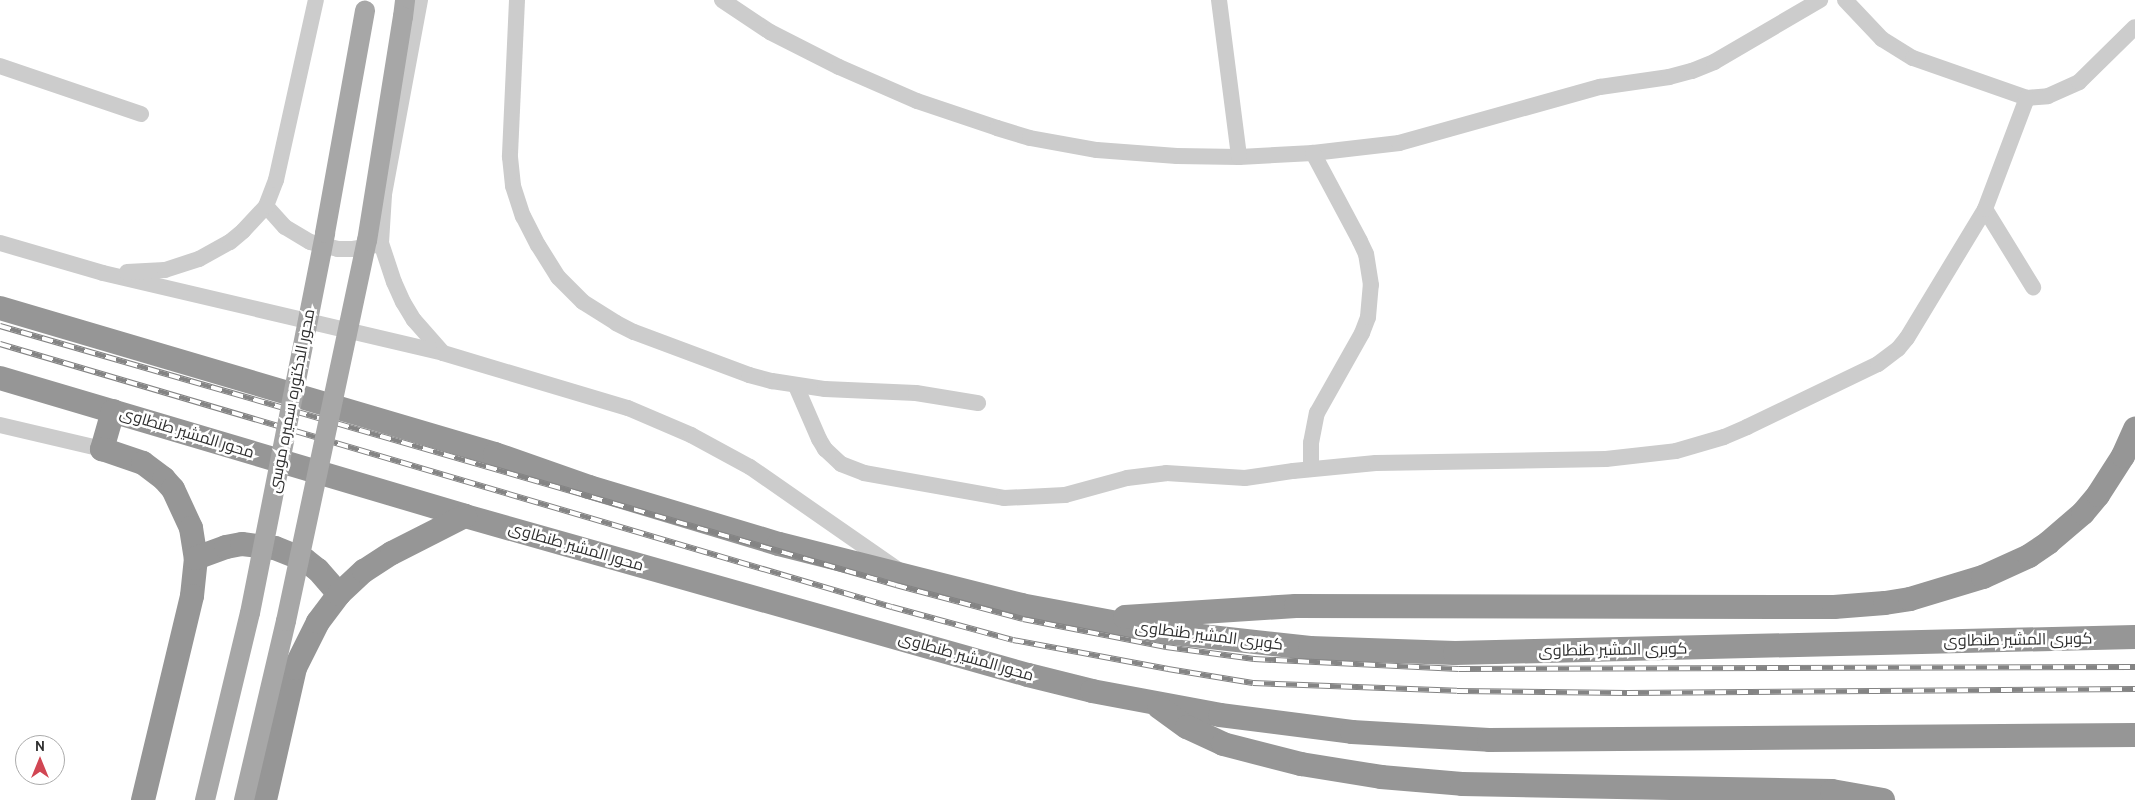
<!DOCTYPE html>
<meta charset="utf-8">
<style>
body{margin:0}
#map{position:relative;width:2135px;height:800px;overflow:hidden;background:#fff;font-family:Cabin,Cairo,sans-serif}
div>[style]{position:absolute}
.minor>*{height:16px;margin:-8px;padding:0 8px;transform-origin:8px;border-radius:8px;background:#ccc}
.major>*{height:20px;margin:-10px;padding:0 10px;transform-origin:10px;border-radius:10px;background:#a7a7a7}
.highway>*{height:24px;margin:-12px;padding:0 12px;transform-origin:12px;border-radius:12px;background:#969696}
.rail>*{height:5.5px;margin-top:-2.75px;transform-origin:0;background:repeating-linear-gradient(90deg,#fff 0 11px,#848484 0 22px);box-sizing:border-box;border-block:1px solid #848484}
.major-bridge>*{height:20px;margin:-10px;padding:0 10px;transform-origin:10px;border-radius:10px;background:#a7a7a7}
span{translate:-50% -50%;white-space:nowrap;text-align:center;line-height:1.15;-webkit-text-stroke:5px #fff;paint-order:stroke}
.street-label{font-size:16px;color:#2f2f2f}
.north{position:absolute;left:15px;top:735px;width:50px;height:50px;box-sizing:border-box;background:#fff;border:1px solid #acacac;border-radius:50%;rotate:0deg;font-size:14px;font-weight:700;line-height:20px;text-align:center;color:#2f2f2f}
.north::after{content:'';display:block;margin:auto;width:18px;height:22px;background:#d14653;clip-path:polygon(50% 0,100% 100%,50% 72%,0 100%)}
</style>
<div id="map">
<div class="minor">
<div style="left:420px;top:0;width:198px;rotate:100.5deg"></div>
<div style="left:384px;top:195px;width:48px;rotate:93.6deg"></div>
<div style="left:381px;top:243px;width:41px;rotate:71.6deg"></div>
<div style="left:394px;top:282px;width:22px;rotate:66deg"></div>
<div style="left:403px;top:302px;width:21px;rotate:59deg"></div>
<div style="left:414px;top:320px;width:44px;rotate:48.7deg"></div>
<div style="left:517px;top:0;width:157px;rotate:92.6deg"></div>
<div style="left:510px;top:157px;width:29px;rotate:84deg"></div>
<div style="left:513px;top:186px;width:32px;rotate:72deg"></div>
<div style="left:523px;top:216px;width:33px;rotate:63deg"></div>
<div style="left:538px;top:245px;width:38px;rotate:58deg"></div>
<div style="left:558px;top:277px;width:35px;rotate:45deg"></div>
<div style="left:583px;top:302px;width:39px;rotate:32deg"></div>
<div style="left:616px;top:323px;width:20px;rotate:27deg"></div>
<div style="left:634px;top:332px;width:123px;rotate:20.5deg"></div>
<div style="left:749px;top:375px;width:24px;rotate:15deg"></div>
<div style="left:772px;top:381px;width:54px;rotate:8.6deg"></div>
<div style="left:825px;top:389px;width:91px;rotate:2.5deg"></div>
<div style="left:916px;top:393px;width:63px;rotate:9.2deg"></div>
<div style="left:722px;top:0;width:58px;rotate:33.7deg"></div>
<div style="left:770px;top:32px;width:77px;rotate:26.9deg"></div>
<div style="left:839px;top:67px;width:85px;rotate:23.6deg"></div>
<div style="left:917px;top:101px;width:84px;rotate:18.6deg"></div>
<div style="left:997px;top:128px;width:34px;rotate:17deg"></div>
<div style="left:1030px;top:138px;width:68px;rotate:10.2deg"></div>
<div style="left:1097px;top:150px;width:80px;rotate:4.3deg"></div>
<div style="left:1177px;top:156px;width:62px;rotate:0.9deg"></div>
<div style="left:1239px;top:157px;width:74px;rotate:-3.1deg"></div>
<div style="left:1313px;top:153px;width:87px;rotate:-6.6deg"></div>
<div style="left:1399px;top:143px;width:209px;rotate:-15.6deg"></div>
<div style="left:1600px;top:87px;width:70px;rotate:-8.2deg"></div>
<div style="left:1669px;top:77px;width:24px;rotate:-15deg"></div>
<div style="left:1692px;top:71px;width:24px;rotate:-22deg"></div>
<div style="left:1714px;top:62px;width:123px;rotate:-30.3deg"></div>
<div style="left:1219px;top:0;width:158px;rotate:82.7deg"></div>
<div style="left:1845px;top:0;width:54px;rotate:46.5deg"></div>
<div style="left:1882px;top:39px;width:36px;rotate:32deg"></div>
<div style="left:1913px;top:58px;width:121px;rotate:19.3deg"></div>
<div style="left:2027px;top:98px;width:21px;rotate:-5deg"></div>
<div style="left:2048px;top:96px;width:34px;rotate:-24deg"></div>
<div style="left:2079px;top:82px;width:78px;rotate:-44.5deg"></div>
<div style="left:0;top:66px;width:149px;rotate:18.8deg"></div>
<div style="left:266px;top:206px;width:28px;rotate:48deg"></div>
<div style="left:285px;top:227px;width:29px;rotate:31deg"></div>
<div style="left:310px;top:242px;width:29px;rotate:14deg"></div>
<div style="left:338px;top:249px;width:15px"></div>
<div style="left:353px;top:249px;width:23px;rotate:-10deg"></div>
<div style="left:1985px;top:209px;width:92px;rotate:58.4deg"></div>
<div style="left:0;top:243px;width:107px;rotate:16.2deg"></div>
<div style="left:103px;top:273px;width:349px;rotate:13.2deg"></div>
<div style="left:443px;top:353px;width:193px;rotate:16.6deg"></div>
<div style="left:628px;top:408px;width:69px;rotate:23.2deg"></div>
<div style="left:691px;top:435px;width:67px;rotate:28.5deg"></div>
<div style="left:750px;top:467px;width:179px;rotate:34.8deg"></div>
<div style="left:127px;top:272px;width:38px;rotate:-3deg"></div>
<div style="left:165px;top:270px;width:36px;rotate:-18deg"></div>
<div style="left:199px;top:259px;width:35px;rotate:-29deg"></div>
<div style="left:230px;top:242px;width:17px;rotate:-40deg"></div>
<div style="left:243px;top:231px;width:34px;rotate:-47deg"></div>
<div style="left:266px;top:206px;width:28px;rotate:-69deg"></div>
<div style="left:276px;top:180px;width:184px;rotate:-77.5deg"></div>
<div style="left:796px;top:386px;width:58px;rotate:66.5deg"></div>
<div style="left:819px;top:439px;width:12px;rotate:59deg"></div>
<div style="left:825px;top:449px;width:22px;rotate:43deg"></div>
<div style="left:841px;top:464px;width:25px;rotate:21deg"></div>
<div style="left:864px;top:473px;width:142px;rotate:10.1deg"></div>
<div style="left:1004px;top:498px;width:61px;rotate:-2.8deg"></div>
<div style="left:1065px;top:495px;width:64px;rotate:-15.3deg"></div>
<div style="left:1127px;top:478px;width:39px;rotate:-7deg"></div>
<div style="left:1166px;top:473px;width:79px;rotate:3.6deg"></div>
<div style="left:1245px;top:478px;width:49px;rotate:-8.3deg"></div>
<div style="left:1293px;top:471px;width:83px;rotate:-5.5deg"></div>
<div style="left:1376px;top:463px;width:230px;rotate:-1deg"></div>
<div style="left:1606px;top:459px;width:70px;rotate:-6.5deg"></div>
<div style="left:1676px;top:451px;width:50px;rotate:-16.3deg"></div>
<div style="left:1724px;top:437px;width:25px;rotate:-23deg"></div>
<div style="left:1747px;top:427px;width:145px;rotate:-25.7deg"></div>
<div style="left:1878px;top:364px;width:25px;rotate:-37deg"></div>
<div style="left:1898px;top:349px;width:14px;rotate:-51deg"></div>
<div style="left:1907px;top:338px;width:151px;rotate:-58.8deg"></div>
<div style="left:1985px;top:209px;width:119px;rotate:-69.3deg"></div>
<div style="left:0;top:425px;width:105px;rotate:13.2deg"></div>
<div style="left:1311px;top:469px;width:26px;rotate:-90deg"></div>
<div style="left:1311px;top:443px;width:31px;rotate:-79deg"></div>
<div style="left:1317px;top:413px;width:92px;rotate:-60.6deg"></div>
<div style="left:1362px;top:333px;width:17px;rotate:-69deg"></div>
<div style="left:1368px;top:317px;width:32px;rotate:-85deg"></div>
<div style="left:1371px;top:285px;width:31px;rotate:-99deg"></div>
<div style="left:1366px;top:254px;width:14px;rotate:-115deg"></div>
<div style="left:1360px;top:241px;width:100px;rotate:-118.1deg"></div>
</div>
<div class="major">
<div style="left:403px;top:17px;width:17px;rotate:-83deg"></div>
</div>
<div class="highway">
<div style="left:0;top:308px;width:516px;rotate:16.43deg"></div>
<div style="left:495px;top:454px;width:100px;rotate:19.3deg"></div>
<div style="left:589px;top:487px;width:198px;rotate:16.7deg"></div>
<div style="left:779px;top:544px;width:250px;rotate:14.1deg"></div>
<div style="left:1021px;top:605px;width:147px;rotate:10.6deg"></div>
<div style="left:1165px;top:632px;width:146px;rotate:6.3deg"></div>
<div style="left:1310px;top:648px;width:145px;rotate:2deg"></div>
<div style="left:1455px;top:653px;width:680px;rotate:-1.35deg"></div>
<div style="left:0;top:378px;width:485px;rotate:16.5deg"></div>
<div style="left:465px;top:516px;width:585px;rotate:15.77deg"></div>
<div style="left:1028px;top:675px;width:66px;rotate:14deg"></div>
<div style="left:1092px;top:691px;width:130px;rotate:10.6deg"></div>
<div style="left:1220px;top:715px;width:133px;rotate:7.3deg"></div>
<div style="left:1352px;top:732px;width:137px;rotate:3.3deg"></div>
<div style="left:1489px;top:740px;width:646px;rotate:-0.44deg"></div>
<div style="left:113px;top:411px;width:40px;rotate:106deg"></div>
<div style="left:102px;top:449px;width:43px;rotate:18.9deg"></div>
<div style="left:143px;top:463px;width:26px;rotate:37deg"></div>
<div style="left:164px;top:479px;width:13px;rotate:48deg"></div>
<div style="left:173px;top:489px;width:43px;rotate:65.2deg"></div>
<div style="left:191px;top:528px;width:30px;rotate:81deg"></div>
<div style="left:196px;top:558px;width:38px;rotate:96deg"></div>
<div style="left:192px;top:596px;width:210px;rotate:103.5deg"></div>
<div style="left:196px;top:558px;width:32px;rotate:-20deg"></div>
<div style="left:226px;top:547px;width:16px;rotate:-11deg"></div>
<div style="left:242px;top:544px;width:33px;rotate:7deg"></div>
<div style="left:275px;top:548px;width:32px;rotate:22deg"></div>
<div style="left:305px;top:560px;width:16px;rotate:38deg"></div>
<div style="left:318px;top:570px;width:32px;rotate:49deg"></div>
<div style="left:1125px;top:617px;width:171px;rotate:-3.7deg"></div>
<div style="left:1296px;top:606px;width:538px;rotate:0.11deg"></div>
<div style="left:1834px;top:607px;width:51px;rotate:-4.5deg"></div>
<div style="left:1885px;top:603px;width:25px;rotate:-9deg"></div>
<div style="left:1910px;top:599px;width:76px;rotate:-16.8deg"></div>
<div style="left:1983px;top:577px;width:51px;rotate:-24.5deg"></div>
<div style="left:2029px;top:556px;width:23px;rotate:-34deg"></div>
<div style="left:2048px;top:543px;width:46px;rotate:-40.6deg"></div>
<div style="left:2083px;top:513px;width:23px;rotate:-50deg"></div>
<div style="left:2098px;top:495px;width:46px;rotate:-57.3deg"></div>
<div style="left:2123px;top:456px;width:30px;rotate:-66deg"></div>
<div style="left:1159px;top:707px;width:34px;rotate:36deg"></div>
<div style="left:1187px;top:727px;width:40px;rotate:25deg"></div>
<div style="left:1223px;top:744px;width:81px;rotate:14.4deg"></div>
<div style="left:1301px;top:764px;width:81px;rotate:9.2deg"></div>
<div style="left:1381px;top:777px;width:81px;rotate:4.9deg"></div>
<div style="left:1462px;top:784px;width:370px;rotate:1.1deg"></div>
<div style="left:1832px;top:791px;width:52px;rotate:10deg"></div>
<div style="left:265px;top:800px;width:135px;rotate:-77.2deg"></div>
<div style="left:295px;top:668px;width:51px;rotate:-63.4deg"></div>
<div style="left:318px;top:622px;width:35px;rotate:-53deg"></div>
<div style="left:339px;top:594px;width:34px;rotate:-43deg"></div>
<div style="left:364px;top:571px;width:33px;rotate:-33deg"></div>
<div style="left:392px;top:553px;width:82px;rotate:-26.9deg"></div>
</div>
<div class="rail">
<div style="left:0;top:326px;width:933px;rotate:16.12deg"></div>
<div style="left:896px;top:585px;width:131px;rotate:15deg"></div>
<div style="left:1023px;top:619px;width:146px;rotate:11.1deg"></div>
<div style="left:1166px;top:647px;width:89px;rotate:7.8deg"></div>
<div style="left:1254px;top:659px;width:205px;rotate:2.8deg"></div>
<div style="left:1459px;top:669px;width:676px;rotate:-0.17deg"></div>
<div style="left:0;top:344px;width:930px;rotate:16.43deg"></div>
<div style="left:892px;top:607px;width:125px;rotate:15.3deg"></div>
<div style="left:1013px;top:640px;width:158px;rotate:10.6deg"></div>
<div style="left:1168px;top:669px;width:86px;rotate:9.4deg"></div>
<div style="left:1253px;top:683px;width:204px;rotate:2.2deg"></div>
<div style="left:1457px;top:691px;width:170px;rotate:0.7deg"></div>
<div style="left:1627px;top:693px;width:508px;rotate:-0.45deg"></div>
</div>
<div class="major-bridge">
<div style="left:205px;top:800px;width:192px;rotate:-76.5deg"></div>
<div style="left:250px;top:613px;width:387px;rotate:-78.8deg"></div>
<div style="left:325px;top:233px;width:226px;rotate:-79.8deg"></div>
<div style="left:244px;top:800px;width:184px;rotate:-76.8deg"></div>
<div style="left:286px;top:621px;width:389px;rotate:-78deg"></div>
<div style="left:367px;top:241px;width:227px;rotate:-80.9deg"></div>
</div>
<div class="street-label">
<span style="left:292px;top:401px;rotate:-79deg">محور الدكتوره سميره موسى</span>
<span style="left:187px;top:433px;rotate:17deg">محور المشير طنطاوى</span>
<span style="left:576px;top:547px;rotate:16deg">محور المشير طنطاوى</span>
<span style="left:1209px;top:636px;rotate:7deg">كوبرى المشير طنطاوى</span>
<span style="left:2018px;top:640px;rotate:-1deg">كوبرى المشير طنطاوى</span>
<span style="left:1613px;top:650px;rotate:-1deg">كوبرى المشير طنطاوى</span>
<span style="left:966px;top:657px;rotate:16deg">محور المشير طنطاوى</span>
</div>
<div class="north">N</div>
</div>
